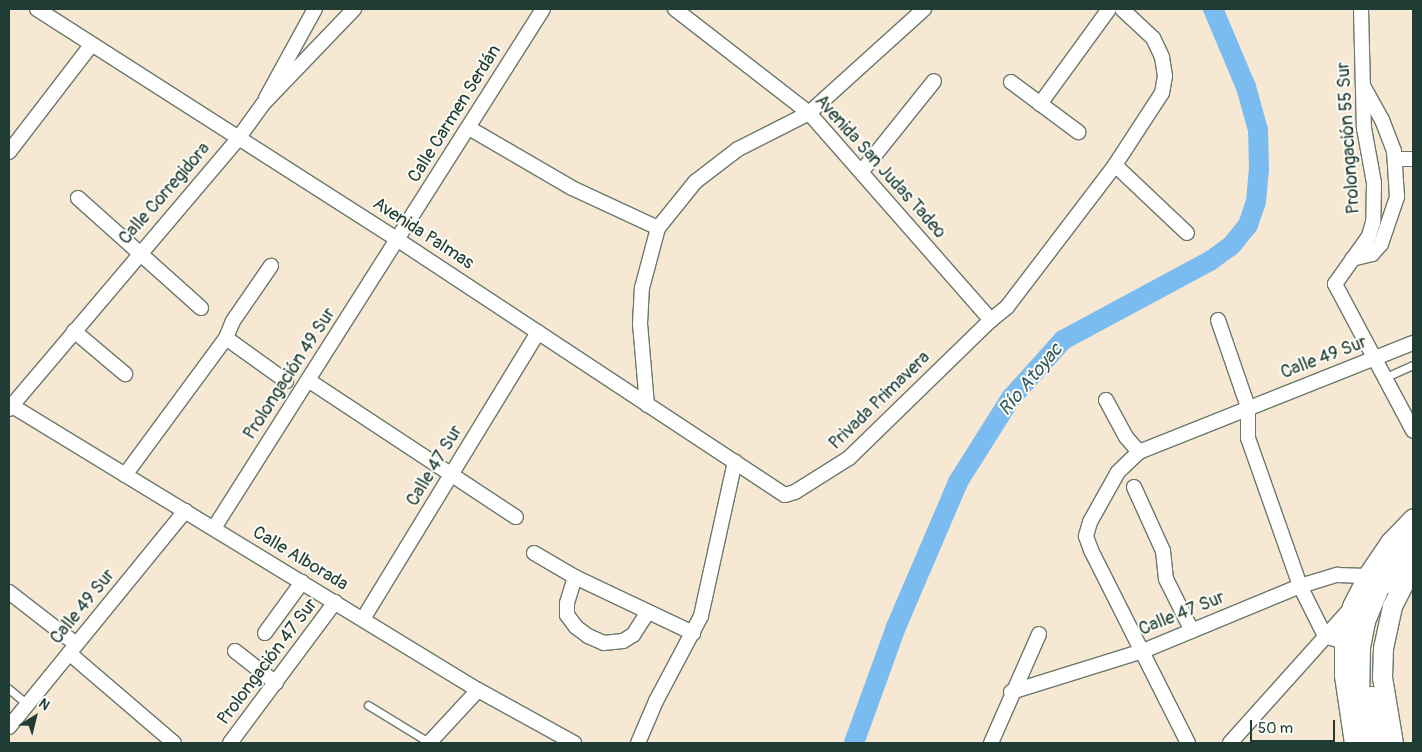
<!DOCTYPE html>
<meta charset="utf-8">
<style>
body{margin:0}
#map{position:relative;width:1422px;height:752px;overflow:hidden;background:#f7e8d4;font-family:Pangolin,sans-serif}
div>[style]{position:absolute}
.river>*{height:20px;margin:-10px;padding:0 10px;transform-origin:10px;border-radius:10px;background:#7abcf0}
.roads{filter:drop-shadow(1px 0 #6b796c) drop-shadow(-1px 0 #6b796c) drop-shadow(0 1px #6b796c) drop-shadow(0 -1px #6b796c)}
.service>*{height:7px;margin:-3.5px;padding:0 3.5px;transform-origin:3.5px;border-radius:3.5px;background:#fff}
.minor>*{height:14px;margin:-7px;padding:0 7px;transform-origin:7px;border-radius:7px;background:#fff}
.secondary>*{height:19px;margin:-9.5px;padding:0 9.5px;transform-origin:9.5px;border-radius:9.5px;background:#fff}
span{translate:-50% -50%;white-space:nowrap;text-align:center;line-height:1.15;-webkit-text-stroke:4px #fdfcf7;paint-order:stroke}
.street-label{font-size:18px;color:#1f3d34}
.water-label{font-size:19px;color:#365d63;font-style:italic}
.frame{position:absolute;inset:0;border:10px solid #1f3d34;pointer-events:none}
.north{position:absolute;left:10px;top:692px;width:50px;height:50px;-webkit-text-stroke:4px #fdfcf7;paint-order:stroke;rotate:36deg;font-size:14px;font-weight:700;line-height:20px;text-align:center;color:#1f3d34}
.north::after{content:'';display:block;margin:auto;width:18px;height:22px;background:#1f3d34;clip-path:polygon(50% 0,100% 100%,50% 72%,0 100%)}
.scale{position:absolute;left:1250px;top:720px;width:85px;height:22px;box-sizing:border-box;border:2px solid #1f3d34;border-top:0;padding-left:6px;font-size:15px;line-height:18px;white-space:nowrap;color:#1f3d34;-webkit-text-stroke:4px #fdfcf7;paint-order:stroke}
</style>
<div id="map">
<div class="river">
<div style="left:854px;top:743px;width:123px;rotate:-70.1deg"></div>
<div style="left:896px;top:627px;width:158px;rotate:-66.8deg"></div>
<div style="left:958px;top:482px;width:99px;rotate:-57.8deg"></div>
<div style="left:1011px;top:398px;width:78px;rotate:-48.1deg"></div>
<div style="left:1063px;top:340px;width:167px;rotate:-28.3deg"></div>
<div style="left:1210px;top:261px;width:26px;rotate:-36deg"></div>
<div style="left:1231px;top:246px;width:27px;rotate:-51deg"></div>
<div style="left:1248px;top:225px;width:24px;rotate:-71deg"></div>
<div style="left:1256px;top:202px;width:32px;rotate:-85deg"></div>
<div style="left:1259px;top:170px;width:40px;rotate:-91.4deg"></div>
<div style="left:1258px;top:130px;width:45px;rotate:-105.6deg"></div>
<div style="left:1246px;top:87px;width:85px;rotate:-112.9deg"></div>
</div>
<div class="roads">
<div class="service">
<div style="left:1386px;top:377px;width:30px;rotate:-24deg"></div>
<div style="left:9px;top:689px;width:23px;rotate:40deg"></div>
<div style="left:368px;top:705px;width:73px;rotate:31.5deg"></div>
</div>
<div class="minor">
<div style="left:37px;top:9px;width:429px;rotate:32.6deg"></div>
<div style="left:398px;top:240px;width:463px;rotate:33.4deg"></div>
<div style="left:785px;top:495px;width:10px;rotate:-17deg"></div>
<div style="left:795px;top:492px;width:64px;rotate:-32.2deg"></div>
<div style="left:849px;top:458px;width:198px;rotate:-44.2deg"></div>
<div style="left:675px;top:9px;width:170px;rotate:37.8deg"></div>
<div style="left:809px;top:113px;width:276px;rotate:48.7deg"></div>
<div style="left:991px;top:320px;width:21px;rotate:-39deg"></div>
<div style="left:1007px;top:307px;width:178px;rotate:-52.7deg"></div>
<div style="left:1115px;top:165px;width:86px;rotate:-56.9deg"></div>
<div style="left:1162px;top:93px;width:17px;rotate:-80deg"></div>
<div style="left:1165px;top:76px;width:19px;rotate:-99deg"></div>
<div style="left:1162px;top:57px;width:21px;rotate:-115deg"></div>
<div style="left:1153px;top:38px;width:42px;rotate:-136.9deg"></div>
<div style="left:1361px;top:9px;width:119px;rotate:88.6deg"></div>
<div style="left:1364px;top:128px;width:56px;rotate:79.7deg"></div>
<div style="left:1374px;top:183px;width:39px;rotate:91deg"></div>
<div style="left:1373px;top:222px;width:15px;rotate:106deg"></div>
<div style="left:1369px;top:236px;width:59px;rotate:125.3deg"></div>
<div style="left:1335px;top:284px;width:166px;rotate:62deg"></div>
<div style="left:1011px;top:82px;width:84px;rotate:36.7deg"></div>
<div style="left:266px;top:98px;width:102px;rotate:-61.2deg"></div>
<div style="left:1040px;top:104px;width:117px;rotate:-54deg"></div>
<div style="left:469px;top:128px;width:119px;rotate:30.2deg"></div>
<div style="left:572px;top:188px;width:95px;rotate:24.9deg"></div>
<div style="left:9px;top:152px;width:135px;rotate:-52.5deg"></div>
<div style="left:1396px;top:159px;width:17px"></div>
<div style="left:1115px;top:165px;width:99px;rotate:43.4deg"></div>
<div style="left:862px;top:171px;width:115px;rotate:-51.3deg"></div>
<div style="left:78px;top:198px;width:165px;rotate:41.8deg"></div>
<div style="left:1352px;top:259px;width:21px;rotate:-14deg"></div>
<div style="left:1372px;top:254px;width:13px;rotate:-48deg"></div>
<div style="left:1381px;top:244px;width:50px;rotate:-71.2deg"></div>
<div style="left:1397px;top:197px;width:46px;rotate:-93.7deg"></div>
<div style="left:1394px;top:151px;width:33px;rotate:-111deg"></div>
<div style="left:1382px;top:120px;width:38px;rotate:-119deg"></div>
<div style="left:1218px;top:320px;width:92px;rotate:71deg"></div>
<div style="left:1248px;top:407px;width:31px;rotate:90deg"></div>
<div style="left:1248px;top:438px;width:157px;rotate:70.6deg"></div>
<div style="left:1300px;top:586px;width:56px;rotate:63.4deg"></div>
<div style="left:1325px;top:636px;width:20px;rotate:18deg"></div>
<div style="left:74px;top:331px;width:67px;rotate:40.1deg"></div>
<div style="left:226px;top:338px;width:74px;rotate:35.6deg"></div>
<div style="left:308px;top:380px;width:249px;rotate:33.4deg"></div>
<div style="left:1106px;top:400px;width:42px;rotate:61.6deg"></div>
<div style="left:1126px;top:437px;width:20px;rotate:49deg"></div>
<div style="left:9px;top:404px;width:549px;rotate:31.38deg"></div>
<div style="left:478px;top:690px;width:110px;rotate:28.9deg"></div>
<div style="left:647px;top:405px;width:81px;rotate:-94.9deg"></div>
<div style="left:640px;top:324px;width:36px;rotate:-87deg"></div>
<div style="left:642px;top:288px;width:62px;rotate:-75.1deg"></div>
<div style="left:658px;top:228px;width:59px;rotate:-51.2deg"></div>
<div style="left:695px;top:182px;width:54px;rotate:-37.5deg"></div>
<div style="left:738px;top:149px;width:80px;rotate:-26.9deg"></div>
<div style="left:809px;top:113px;width:155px;rotate:-42.1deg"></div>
<div style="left:9px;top:409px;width:353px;rotate:-49.7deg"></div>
<div style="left:237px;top:140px;width:44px;rotate:-54.2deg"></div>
<div style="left:263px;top:104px;width:132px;rotate:-46.2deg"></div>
<div style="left:125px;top:475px;width:170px;rotate:-53.6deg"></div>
<div style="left:226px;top:338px;width:18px;rotate:-68deg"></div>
<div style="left:233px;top:321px;width:67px;rotate:-55.4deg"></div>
<div style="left:1134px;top:487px;width:70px;rotate:65.6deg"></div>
<div style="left:1163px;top:551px;width:28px;rotate:84deg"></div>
<div style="left:1166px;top:579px;width:58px;rotate:63.4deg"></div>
<div style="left:214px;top:528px;width:614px;rotate:-57.63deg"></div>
<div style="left:534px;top:553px;width:48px;rotate:30.3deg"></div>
<div style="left:575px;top:577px;width:131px;rotate:25.4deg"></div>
<div style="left:575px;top:577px;width:27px;rotate:107deg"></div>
<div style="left:567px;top:603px;width:12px;rotate:90deg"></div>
<div style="left:567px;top:615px;width:15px;rotate:53deg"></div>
<div style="left:576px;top:627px;width:15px;rotate:37deg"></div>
<div style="left:588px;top:636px;width:17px;rotate:24deg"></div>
<div style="left:604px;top:643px;width:19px;rotate:-6deg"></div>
<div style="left:623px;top:641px;width:12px;rotate:-31deg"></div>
<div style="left:633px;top:635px;width:27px;rotate:-57deg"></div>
<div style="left:9px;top:592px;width:85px;rotate:37.8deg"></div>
<div style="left:363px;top:619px;width:336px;rotate:-58.6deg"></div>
<div style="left:265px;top:633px;width:63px;rotate:-54deg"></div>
<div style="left:235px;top:651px;width:52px;rotate:38deg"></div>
<div style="left:69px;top:653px;width:138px;rotate:40.6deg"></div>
<div style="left:1011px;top:692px;width:138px;rotate:-17.3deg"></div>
<div style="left:1143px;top:651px;width:170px;rotate:-22.5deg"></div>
<div style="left:1300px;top:586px;width:39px;rotate:-17deg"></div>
<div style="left:1337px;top:575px;width:30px;rotate:2deg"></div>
<div style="left:9px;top:727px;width:279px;rotate:-50.8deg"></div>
<div style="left:230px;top:743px;width:176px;rotate:-53.3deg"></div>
<div style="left:429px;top:743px;width:72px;rotate:-47.2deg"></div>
<div style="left:638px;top:743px;width:46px;rotate:-66.8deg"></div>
<div style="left:656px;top:701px;width:96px;rotate:-62.1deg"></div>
<div style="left:701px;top:616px;width:158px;rotate:-77.6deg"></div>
<div style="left:991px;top:743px;width:119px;rotate:-66.2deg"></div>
<div style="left:1188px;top:743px;width:216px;rotate:-116.7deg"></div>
<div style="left:1091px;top:550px;width:15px;rotate:-110deg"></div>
<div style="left:1086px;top:536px;width:15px;rotate:-74deg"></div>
<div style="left:1090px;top:522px;width:57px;rotate:-60.8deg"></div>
<div style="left:1118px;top:472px;width:29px;rotate:-44deg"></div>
<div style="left:1139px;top:452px;width:295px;rotate:-21.7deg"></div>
<div style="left:1230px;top:743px;width:183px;rotate:-48.1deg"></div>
</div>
<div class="secondary">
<div style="left:1392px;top:584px;width:33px;rotate:-51deg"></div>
<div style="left:1371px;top:696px;width:48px;rotate:76.8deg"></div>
<div style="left:1354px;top:743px;width:69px;rotate:-98.4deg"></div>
<div style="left:1344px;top:675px;width:33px;rotate:-90deg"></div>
<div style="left:1344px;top:642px;width:37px;rotate:-77deg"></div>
<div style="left:1352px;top:606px;width:34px;rotate:-63deg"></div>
<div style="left:1367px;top:576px;width:41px;rotate:-55.9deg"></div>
<div style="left:1390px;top:542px;width:33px;rotate:-46deg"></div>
<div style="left:1368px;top:743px;width:42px;rotate:-102.4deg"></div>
<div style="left:1359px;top:702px;width:55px;rotate:-89deg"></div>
<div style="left:1360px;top:647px;width:26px;rotate:-79deg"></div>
<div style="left:1365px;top:621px;width:55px;rotate:-67.6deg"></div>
<div style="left:1386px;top:570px;width:47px;rotate:-54.6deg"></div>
<div style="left:1393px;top:743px;width:67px;rotate:-99.5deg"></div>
<div style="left:1382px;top:677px;width:29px;rotate:-88deg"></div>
<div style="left:1383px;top:648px;width:43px;rotate:-77.9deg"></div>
<div style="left:1392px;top:606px;width:35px;rotate:-63deg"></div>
</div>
</div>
<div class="street-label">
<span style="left:455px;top:114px;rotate:-58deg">Calle Carmen Serdán</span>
<span style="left:1349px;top:138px;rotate:-94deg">Prolongación 55 Sur</span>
<span style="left:880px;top:167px;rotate:48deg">Avenida San Judas Tadeo</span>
<span style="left:165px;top:194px;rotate:-49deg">Calle Corregidora</span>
<span style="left:423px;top:234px;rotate:33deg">Avenida Palmas</span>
<span style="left:1324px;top:358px;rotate:-21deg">Calle 49 Sur</span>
<span style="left:290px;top:374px;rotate:-57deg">Prolongación 49 Sur</span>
<span style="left:880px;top:401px;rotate:-44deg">Privada Primavera</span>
<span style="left:435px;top:466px;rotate:-59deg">Calle 47 Sur</span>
<span style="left:300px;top:559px;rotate:31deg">Calle Alborada</span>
<span style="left:83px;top:607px;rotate:-51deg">Calle 49 Sur</span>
<span style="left:1182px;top:614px;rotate:-22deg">Calle 47 Sur</span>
<span style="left:268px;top:662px;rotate:-53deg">Prolongación 47 Sur</span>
</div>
<div class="water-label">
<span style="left:1031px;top:380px;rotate:-50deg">Río Atoyac</span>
</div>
<div class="frame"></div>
<div class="north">N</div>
<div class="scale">50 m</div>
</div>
